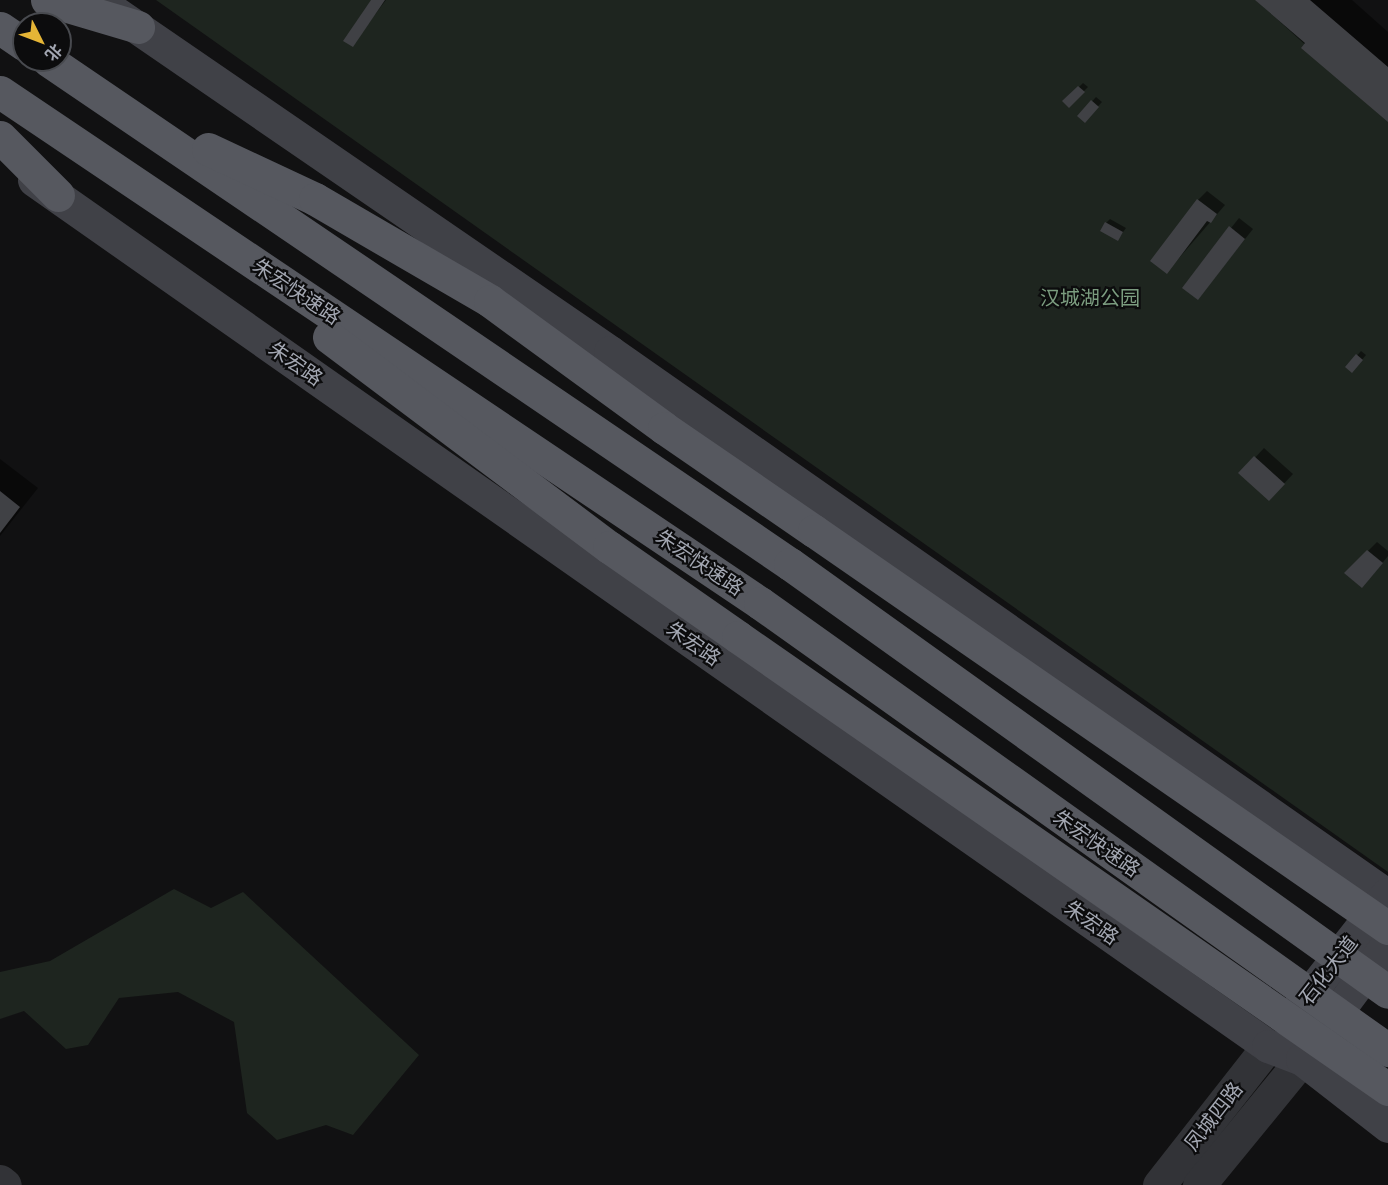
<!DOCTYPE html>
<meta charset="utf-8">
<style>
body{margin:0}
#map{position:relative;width:1388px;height:1185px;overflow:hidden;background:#111112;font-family:"Noto Sans","Noto Sans SC",sans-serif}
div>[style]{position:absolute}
.green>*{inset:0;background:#1e251f}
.shadow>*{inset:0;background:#0007}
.building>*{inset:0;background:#404145}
.tertiary>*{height:33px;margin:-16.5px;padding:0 16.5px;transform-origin:16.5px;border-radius:16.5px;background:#323337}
.secondary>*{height:33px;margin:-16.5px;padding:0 16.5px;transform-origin:16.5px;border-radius:16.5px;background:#404147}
.trunk>*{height:33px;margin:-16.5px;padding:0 16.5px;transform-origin:16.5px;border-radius:16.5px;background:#56585f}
.trunk-bridge>*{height:33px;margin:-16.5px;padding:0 16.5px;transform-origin:16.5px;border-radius:16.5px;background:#56585f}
span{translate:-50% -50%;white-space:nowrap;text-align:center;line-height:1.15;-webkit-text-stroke:4.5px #0c0c0d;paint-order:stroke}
.street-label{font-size:20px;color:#a3a7b2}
.park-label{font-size:20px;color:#7b9c7f}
.north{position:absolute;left:12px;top:12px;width:60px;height:60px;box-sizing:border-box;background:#0c0c0d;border:2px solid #484a4f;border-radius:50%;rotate:132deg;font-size:16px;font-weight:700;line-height:24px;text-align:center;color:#a3a7b2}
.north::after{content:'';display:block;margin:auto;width:21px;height:27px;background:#e5b536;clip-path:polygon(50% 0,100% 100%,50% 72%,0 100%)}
</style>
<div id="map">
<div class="green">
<div style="clip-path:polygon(156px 0,1282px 0,1388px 91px,1388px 872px)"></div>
<div style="clip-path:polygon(174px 889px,211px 908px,243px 892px,419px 1055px,353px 1135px,326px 1125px,277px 1140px,247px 1113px,234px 1022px,178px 992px,119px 998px,88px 1045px,66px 1049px,24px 1011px,0 1019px,0 972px,50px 961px)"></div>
</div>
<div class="shadow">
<div style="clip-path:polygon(373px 0,386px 0,352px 45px)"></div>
<div style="clip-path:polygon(1256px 0,1352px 0,1388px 32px,1388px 120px)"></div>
<div style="clip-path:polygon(1083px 83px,1088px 87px,1069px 106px,1065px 101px)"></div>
<div style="clip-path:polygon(1096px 97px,1102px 102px,1085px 120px,1079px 116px)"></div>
<div style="clip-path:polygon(1207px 191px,1225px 205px,1167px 272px,1198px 200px)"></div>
<div style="clip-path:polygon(1239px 218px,1253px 229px,1198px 298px,1184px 287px)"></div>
<div style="clip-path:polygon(1110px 219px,1126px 228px,1118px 239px,1106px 223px)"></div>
<div style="clip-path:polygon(1361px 351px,1366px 355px,1356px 367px,1347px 367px)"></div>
<div style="clip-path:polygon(1264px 448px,1293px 474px,1278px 490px,1241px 473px)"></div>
<div style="clip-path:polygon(0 459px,38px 488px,0 536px)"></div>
<div style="clip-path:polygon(1377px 542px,1388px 551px,1388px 556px,1371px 577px,1346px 573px)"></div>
</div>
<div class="building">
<div style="clip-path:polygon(371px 0,385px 0,353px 47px,343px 41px)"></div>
<div style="clip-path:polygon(1255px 0,1310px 0,1388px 67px,1388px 122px,1301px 48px,1305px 43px)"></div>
<div style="clip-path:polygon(1078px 86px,1085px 92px,1069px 108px,1062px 101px)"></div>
<div style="clip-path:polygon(1091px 100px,1099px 107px,1085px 123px,1077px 116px)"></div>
<div style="clip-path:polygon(1197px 199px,1217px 214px,1211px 223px,1207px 221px,1167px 274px,1150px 261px)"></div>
<div style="clip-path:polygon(1105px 222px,1123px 232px,1118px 241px,1100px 231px)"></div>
<div style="clip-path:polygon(1229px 226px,1245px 239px,1198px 300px,1182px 288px)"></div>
<div style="clip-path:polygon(1356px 354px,1363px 360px,1352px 373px,1345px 367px)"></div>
<div style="clip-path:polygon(1254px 456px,1285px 484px,1269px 501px,1238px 473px)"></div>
<div style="clip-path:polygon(0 491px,20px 507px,0 533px)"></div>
<div style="clip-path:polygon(1367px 550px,1383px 563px,1362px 588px,1344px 573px)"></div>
</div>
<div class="tertiary">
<div style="left:0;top:1181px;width:6px;rotate:39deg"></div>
<div style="left:1159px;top:1185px;width:177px;rotate:-51.9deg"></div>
<div style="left:1199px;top:1185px;width:163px;rotate:-50.7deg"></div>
</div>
<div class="secondary">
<div style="left:113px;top:11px;width:603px;rotate:34.45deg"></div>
<div style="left:610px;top:352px;width:949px;rotate:34.96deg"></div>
<div style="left:34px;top:180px;width:1508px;rotate:35.06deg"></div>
<div style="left:1268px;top:1046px;width:36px;rotate:21deg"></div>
<div style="left:1302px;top:1059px;width:109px;rotate:37.9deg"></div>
<div style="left:1291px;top:1017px;width:156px;rotate:-52deg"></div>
<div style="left:1319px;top:1036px;width:116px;rotate:-53.4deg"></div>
</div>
<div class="trunk">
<div style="left:47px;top:0;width:95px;rotate:16.5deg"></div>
<div style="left:0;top:28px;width:29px;rotate:34deg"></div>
<div style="left:48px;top:60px;width:897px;rotate:34.19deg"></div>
<div style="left:0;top:92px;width:916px;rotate:33.92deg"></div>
<div style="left:0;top:137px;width:82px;rotate:45deg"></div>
<div style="left:208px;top:149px;width:118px;rotate:25deg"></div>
<div style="left:315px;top:199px;width:203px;rotate:30.2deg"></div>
<div style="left:490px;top:301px;width:215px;rotate:36.1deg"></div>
<div style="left:664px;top:428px;width:182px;rotate:34.5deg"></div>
<div style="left:329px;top:337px;width:350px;rotate:36.9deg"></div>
<div style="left:609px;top:547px;width:157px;rotate:34.9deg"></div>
</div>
<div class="trunk-bridge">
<div style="left:814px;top:531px;width:698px;rotate:34.67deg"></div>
<div style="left:790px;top:564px;width:735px;rotate:35.59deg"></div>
<div style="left:760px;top:603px;width:771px;rotate:35.44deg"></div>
<div style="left:738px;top:637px;width:792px;rotate:34.81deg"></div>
</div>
<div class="street-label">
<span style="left:297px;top:291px;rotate:34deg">朱宏快速路</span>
<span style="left:296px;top:363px;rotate:35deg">朱宏路</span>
<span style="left:700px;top:562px;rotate:34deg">朱宏快速路</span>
<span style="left:694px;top:643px;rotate:35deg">朱宏路</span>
<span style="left:1097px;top:843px;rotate:35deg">朱宏快速路</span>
<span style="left:1092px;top:922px;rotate:35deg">朱宏路</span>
<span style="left:1328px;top:970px;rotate:-52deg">石化大道</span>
<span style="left:1213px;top:1116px;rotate:-52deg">凤城四路</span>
</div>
<div class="park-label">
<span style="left:1090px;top:297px">汉城湖公园</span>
</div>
<div class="north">北</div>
</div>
